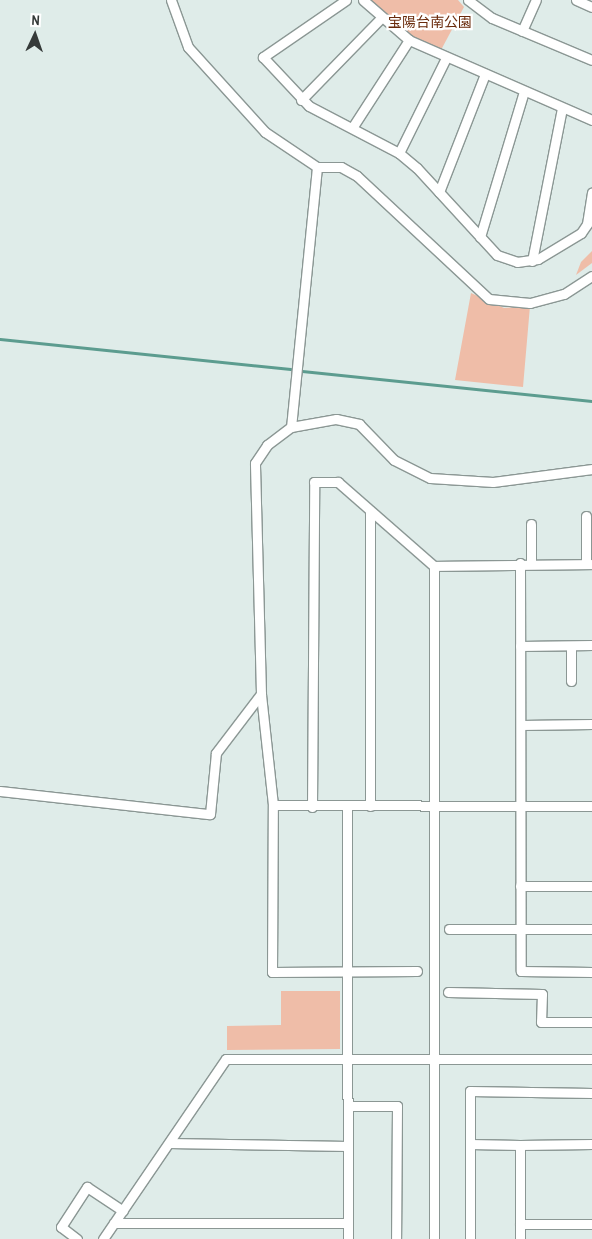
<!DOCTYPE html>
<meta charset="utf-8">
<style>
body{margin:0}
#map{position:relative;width:592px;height:1239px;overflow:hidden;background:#dfece9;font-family:"Archivo Narrow","Noto Sans JP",sans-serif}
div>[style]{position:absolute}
.green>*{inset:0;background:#efbda8}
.stream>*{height:3px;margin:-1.5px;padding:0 1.5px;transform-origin:1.5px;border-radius:1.5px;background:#5c9c8f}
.roads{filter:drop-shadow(1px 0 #8b9794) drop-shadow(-1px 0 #8b9794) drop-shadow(0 1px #8b9794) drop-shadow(0 -1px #8b9794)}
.minor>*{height:9px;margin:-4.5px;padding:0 4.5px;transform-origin:4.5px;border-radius:4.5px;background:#fff}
span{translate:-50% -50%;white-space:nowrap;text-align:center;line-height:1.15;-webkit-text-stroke:4.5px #fff;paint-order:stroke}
.park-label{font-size:14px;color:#692a0b}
.north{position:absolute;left:10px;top:10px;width:50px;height:50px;-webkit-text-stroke:4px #fff;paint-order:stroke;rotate:3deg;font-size:14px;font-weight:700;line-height:20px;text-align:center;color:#353a39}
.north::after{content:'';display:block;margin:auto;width:18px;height:22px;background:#353a39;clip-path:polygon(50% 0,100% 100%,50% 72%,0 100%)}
</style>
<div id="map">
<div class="green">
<div style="clip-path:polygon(369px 0,458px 0,464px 7px,441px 50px,407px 34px)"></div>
<div style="clip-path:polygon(592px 251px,592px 263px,576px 275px,581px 262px)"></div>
<div style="clip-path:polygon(471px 293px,504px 308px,530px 306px,523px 387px,455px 380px)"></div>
<div style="clip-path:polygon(281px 991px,340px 991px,340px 1049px,227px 1050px,227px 1026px,281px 1025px)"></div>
</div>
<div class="stream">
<div style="left:0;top:339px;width:292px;rotate:5.9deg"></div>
<div style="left:302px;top:371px;width:292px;rotate:5.9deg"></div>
</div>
<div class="roads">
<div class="minor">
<div style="left:171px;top:0;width:50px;rotate:70.1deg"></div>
<div style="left:188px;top:47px;width:115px;rotate:47.8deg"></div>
<div style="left:265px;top:132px;width:63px;rotate:33.9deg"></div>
<div style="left:317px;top:167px;width:261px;rotate:95.7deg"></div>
<div style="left:346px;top:0;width:101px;rotate:145.5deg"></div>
<div style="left:263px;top:57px;width:67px;rotate:46.8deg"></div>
<div style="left:309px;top:106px;width:102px;rotate:27.6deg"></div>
<div style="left:399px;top:153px;width:23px;rotate:40deg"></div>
<div style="left:417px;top:168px;width:118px;rotate:47.4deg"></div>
<div style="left:497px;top:255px;width:21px;rotate:19deg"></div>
<div style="left:517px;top:262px;width:21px;rotate:-8deg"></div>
<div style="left:538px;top:259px;width:50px;rotate:-31.2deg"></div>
<div style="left:581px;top:233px;width:11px;rotate:-56deg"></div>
<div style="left:587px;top:224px;width:32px;rotate:-81deg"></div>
<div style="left:363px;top:0;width:61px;rotate:41deg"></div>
<div style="left:409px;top:40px;width:200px;rotate:23.6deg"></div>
<div style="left:468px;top:0;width:30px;rotate:37deg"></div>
<div style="left:492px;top:18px;width:108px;rotate:22.8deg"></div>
<div style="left:576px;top:0;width:17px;rotate:24deg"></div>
<div style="left:522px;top:31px;width:34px;rotate:-66deg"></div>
<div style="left:301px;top:100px;width:113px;rotate:-45.7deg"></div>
<div style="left:352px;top:128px;width:105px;rotate:-57.1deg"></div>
<div style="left:399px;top:153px;width:106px;rotate:-63.7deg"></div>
<div style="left:317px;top:167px;width:24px"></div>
<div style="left:341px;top:167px;width:18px;rotate:29deg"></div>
<div style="left:357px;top:176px;width:180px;rotate:43deg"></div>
<div style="left:489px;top:299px;width:41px;rotate:5.6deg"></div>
<div style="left:530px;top:303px;width:35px;rotate:-15deg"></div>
<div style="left:564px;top:294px;width:33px;rotate:-33deg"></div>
<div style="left:439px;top:192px;width:127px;rotate:-68.7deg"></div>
<div style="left:480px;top:237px;width:152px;rotate:-73.2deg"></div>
<div style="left:532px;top:261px;width:156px;rotate:-78.9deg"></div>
<div style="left:370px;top:511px;width:295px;rotate:90deg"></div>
<div style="left:586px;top:516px;width:48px;rotate:90deg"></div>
<div style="left:520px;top:563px;width:408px;rotate:89.9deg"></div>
<div style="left:521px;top:971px;width:71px;rotate:0.8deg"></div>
<div style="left:531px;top:563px;width:39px;rotate:-90deg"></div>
<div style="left:434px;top:566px;width:673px;rotate:90deg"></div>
<div style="left:520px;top:646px;width:72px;rotate:-0.8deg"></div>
<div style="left:571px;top:681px;width:35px;rotate:-90deg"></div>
<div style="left:521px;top:725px;width:71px;rotate:-0.8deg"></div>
<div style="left:0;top:791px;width:211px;rotate:6.3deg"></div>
<div style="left:210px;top:814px;width:61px;rotate:-84.4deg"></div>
<div style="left:216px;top:753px;width:74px;rotate:-52.7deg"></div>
<div style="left:273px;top:805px;width:319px;rotate:0.2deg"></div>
<div style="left:347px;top:806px;width:433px;rotate:89.9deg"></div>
<div style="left:312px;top:807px;width:325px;rotate:-89.6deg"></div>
<div style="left:314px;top:482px;width:24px"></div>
<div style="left:338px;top:482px;width:128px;rotate:41.2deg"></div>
<div style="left:434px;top:566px;width:158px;rotate:-0.7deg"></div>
<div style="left:520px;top:886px;width:72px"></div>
<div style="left:449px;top:929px;width:143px"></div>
<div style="left:417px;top:971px;width:145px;rotate:179.6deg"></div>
<div style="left:272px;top:972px;width:167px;rotate:-89.7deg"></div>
<div style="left:273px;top:805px;width:112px;rotate:-96.2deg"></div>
<div style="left:261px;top:694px;width:231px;rotate:-91.5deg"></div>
<div style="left:255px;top:463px;width:22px;rotate:-56deg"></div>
<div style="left:267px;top:445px;width:30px;rotate:-37deg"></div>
<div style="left:291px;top:427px;width:46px;rotate:-10.1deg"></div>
<div style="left:336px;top:419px;width:24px;rotate:12deg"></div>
<div style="left:359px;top:424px;width:50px;rotate:45.8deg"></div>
<div style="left:394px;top:460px;width:40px;rotate:26.6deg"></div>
<div style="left:430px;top:478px;width:63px;rotate:3.6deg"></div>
<div style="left:493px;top:482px;width:100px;rotate:-7.5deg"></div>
<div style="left:448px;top:992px;width:94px;rotate:1.2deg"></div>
<div style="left:542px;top:994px;width:28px;rotate:92deg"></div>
<div style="left:541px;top:1022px;width:51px"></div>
<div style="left:348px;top:1106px;width:49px"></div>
<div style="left:397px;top:1106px;width:133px;rotate:90.4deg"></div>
<div style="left:169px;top:1143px;width:179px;rotate:1deg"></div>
<div style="left:470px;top:1144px;width:50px;rotate:1.1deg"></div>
<div style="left:114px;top:1223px;width:234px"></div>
<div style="left:520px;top:1224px;width:72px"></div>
<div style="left:77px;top:1239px;width:20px;rotate:-143deg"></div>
<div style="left:61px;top:1227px;width:48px;rotate:-57deg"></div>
<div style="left:87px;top:1187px;width:43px;rotate:33.7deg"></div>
<div style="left:103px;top:1239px;width:218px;rotate:-55.7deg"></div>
<div style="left:226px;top:1059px;width:366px"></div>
<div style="left:470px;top:1239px;width:148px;rotate:-90deg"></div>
<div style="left:470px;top:1091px;width:122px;rotate:0.9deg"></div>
<div style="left:520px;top:1239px;width:94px;rotate:-90deg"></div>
<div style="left:520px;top:1145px;width:72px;rotate:-0.8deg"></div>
</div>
</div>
<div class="park-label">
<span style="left:430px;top:22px">宝陽台南公園</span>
</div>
<div class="north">N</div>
</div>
